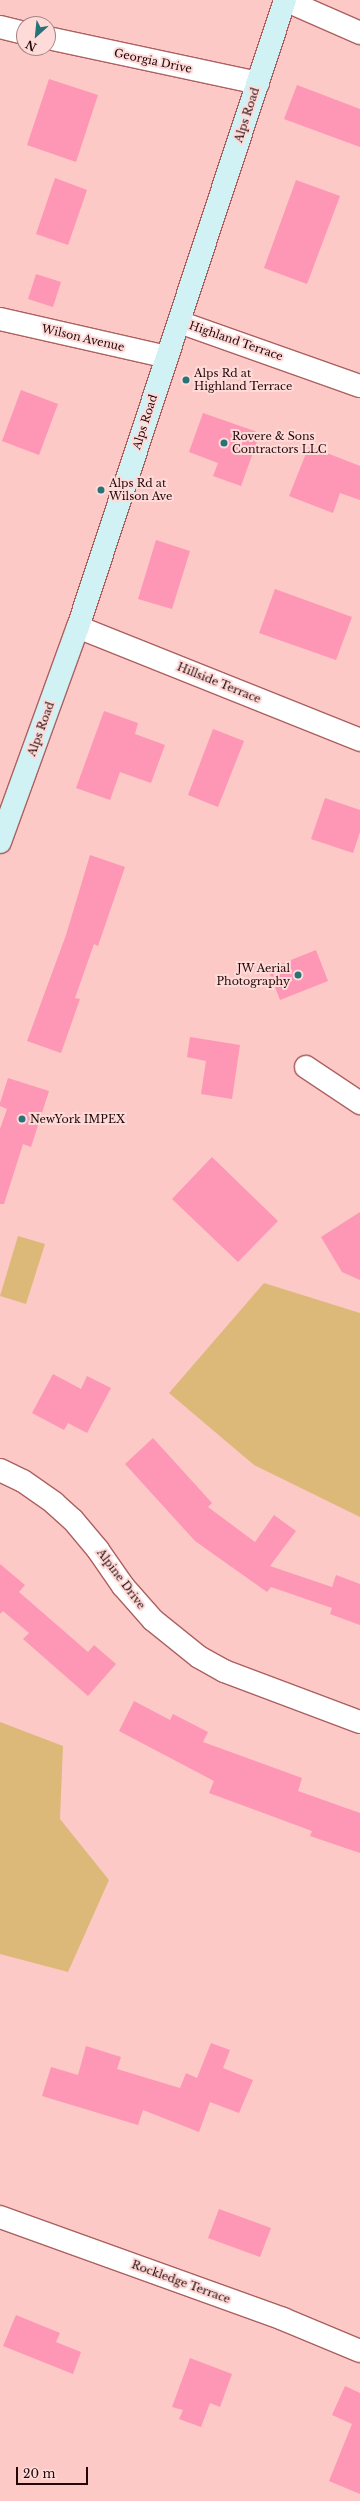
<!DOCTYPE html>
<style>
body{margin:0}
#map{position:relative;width:360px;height:2501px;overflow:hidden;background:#fcc9c7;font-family:"Libre Baskerville",serif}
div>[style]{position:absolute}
.green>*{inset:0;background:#ddb979}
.building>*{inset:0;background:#fe96b5}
.roads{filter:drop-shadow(1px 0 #ab6160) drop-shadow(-1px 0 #ab6160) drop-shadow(0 1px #ab6160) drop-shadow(0 -1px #ab6160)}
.street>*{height:22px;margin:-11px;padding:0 11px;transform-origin:11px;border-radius:11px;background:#fff}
.secondary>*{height:22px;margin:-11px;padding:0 11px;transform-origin:11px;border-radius:11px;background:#d0f2f4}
.dots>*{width:11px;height:11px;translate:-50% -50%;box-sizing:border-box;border:2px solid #fedbd9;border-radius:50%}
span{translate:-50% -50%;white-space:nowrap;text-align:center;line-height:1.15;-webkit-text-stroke:4px #fedbd9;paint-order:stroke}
.street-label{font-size:11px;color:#230708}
.poi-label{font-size:11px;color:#230708}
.left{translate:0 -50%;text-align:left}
.right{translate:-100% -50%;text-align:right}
.north{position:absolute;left:16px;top:16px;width:40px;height:40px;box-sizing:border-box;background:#fedbd9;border:1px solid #a68685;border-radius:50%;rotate:207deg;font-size:11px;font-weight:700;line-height:16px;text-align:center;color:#230708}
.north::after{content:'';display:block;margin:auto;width:14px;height:18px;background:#287377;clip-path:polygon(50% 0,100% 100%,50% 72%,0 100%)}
.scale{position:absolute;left:16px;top:2467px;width:72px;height:18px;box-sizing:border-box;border:2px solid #230708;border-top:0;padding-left:5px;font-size:12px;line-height:14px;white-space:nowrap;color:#230708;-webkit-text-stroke:3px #fedbd9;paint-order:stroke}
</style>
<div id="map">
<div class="green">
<div style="clip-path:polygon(18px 1236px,45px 1244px,26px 1304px,0 1296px)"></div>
<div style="clip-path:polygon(264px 1283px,360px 1313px,360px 1517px,254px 1465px,169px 1393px)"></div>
<div style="clip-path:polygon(0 1722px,63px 1746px,60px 1819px,109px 1880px,68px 1972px,0 1954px)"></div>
</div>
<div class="building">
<div style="clip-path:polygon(49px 79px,98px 95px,76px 162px,27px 145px)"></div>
<div style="clip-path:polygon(297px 85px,360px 109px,360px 147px,284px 119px)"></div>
<div style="clip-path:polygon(55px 178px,87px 190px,68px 245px,36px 234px)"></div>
<div style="clip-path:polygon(296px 180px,340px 196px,307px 284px,264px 268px)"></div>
<div style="clip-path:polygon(36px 274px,61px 282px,53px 307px,28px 299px)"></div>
<div style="clip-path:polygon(21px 390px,58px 404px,39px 455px,2px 441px)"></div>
<div style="clip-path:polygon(203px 413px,260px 433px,241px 486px,213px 476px,218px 463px,189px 452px)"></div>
<div style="clip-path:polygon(309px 446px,360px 466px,360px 500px,340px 493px,333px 513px,289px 496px)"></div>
<div style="clip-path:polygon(156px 540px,190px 551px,172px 609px,138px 599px)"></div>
<div style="clip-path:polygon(275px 589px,352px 617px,336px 660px,259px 633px)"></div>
<div style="clip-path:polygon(104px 711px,138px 723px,135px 734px,165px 745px,151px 783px,120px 772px,110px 800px,76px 788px)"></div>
<div style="clip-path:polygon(213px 729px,244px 741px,218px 807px,188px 795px)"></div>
<div style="clip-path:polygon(325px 798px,360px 810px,360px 832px,353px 853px,311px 839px)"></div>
<div style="clip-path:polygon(90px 855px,125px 867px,98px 946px,94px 944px,75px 998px,80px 999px,61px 1053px,27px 1041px,66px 935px)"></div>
<div style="clip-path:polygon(316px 950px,328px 981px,280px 1000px,268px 969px)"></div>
<div style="clip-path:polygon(190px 1037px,240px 1045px,232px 1099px,201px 1094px,206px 1061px,187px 1057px)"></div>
<div style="clip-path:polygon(8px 1078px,49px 1091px,31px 1147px,23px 1144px,4px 1204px,0 1204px,0 1129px,7px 1109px,0 1106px,0 1103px)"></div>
<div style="clip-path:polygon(212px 1157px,278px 1221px,238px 1262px,172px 1199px)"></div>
<div style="clip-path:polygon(360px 1212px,360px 1280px,342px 1272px,321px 1237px)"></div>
<div style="clip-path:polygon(53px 1374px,81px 1389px,87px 1376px,111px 1388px,87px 1433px,68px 1423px,64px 1430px,32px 1413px)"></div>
<div style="clip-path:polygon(153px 1438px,212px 1503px,208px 1507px,255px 1542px,274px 1515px,296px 1531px,270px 1566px,332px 1587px,336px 1575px,360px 1584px,360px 1625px,330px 1614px,332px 1608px,271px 1587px,267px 1592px,195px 1541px,125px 1464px)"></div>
<div style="clip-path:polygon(0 1564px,25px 1585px,19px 1592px,88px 1652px,94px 1645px,116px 1664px,88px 1696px,23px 1639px,29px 1633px,3px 1611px,0 1614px)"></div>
<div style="clip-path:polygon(134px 1701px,170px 1720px,173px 1714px,208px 1732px,203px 1742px,302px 1778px,298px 1791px,360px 1813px,360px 1853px,310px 1836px,312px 1831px,209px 1793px,214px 1781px,119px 1731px)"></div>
<div style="clip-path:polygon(211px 2043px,230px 2050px,223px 2068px,253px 2080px,239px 2113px,210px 2102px,199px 2132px,143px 2110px,138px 2125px,42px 2096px,51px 2067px,78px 2075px,86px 2046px,121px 2057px,117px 2069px,180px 2088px,186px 2073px,197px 2078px)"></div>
<div style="clip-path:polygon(219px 2209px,271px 2228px,260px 2257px,208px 2238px)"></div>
<div style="clip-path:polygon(16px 2315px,60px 2333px,56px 2342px,81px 2352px,73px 2374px,3px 2346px)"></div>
<div style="clip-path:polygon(190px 2358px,232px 2374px,220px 2407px,210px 2403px,201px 2427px,179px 2419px,183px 2410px,172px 2407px)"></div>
<div style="clip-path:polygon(345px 2386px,360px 2393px,360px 2494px,329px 2481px,352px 2424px,332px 2415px)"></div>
</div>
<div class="roads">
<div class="street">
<div style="left:285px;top:0;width:82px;rotate:23.7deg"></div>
<div style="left:0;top:27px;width:25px;rotate:14deg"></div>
<div style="left:48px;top:38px;width:215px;rotate:12.1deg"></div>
<div style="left:0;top:319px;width:171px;rotate:12.8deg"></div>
<div style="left:179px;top:322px;width:192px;rotate:19.5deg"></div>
<div style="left:78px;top:627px;width:304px;rotate:21.8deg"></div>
<div style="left:306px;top:1067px;width:65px;rotate:33.7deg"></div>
<div style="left:0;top:1470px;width:25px;rotate:26deg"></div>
<div style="left:23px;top:1481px;width:38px;rotate:35deg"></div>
<div style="left:54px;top:1503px;width:25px;rotate:42deg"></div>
<div style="left:73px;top:1520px;width:39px;rotate:50deg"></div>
<div style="left:98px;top:1550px;width:44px;rotate:55.2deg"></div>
<div style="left:123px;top:1586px;width:45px;rotate:48.6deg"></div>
<div style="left:153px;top:1620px;width:59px;rotate:38.8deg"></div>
<div style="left:199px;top:1657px;width:29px;rotate:29deg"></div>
<div style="left:224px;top:1671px;width:145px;rotate:20.6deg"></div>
<div style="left:0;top:2217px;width:301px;rotate:19.8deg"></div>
<div style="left:283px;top:2319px;width:83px;rotate:22.6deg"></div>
</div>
<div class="secondary">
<div style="left:0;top:842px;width:229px;rotate:-70.1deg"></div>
<div style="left:78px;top:627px;width:660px;rotate:-71.73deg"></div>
</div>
</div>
<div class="dots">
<div style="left:186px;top:380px;background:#287377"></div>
<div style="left:224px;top:443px;background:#287377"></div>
<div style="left:101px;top:490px;background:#287377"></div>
<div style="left:298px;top:975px;background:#287377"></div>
<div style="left:22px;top:1119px;background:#287377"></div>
</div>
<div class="street-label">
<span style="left:153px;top:61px;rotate:12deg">Georgia Drive</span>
<span style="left:247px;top:115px;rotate:-72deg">Alps Road</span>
<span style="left:83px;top:338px;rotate:13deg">Wilson Avenue</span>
<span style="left:236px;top:341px;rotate:19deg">Highland Terrace</span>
<span style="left:145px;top:422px;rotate:-72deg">Alps Road</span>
<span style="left:219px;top:683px;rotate:22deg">Hillside Terrace</span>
<span style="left:41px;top:729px;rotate:-70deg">Alps Road</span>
<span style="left:121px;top:1579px;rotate:53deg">Alpine Drive</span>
<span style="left:181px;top:2282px;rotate:20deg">Rockledge Terrace</span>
</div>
<div class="poi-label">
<span class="left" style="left:194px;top:380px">Alps Rd at<br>Highland Terrace</span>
<span class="left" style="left:232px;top:443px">Rovere &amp; Sons<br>Contractors LLC</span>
<span class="left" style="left:109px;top:490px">Alps Rd at<br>Wilson Ave</span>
<span class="right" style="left:290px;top:975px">JW Aerial<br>Photography</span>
<span class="left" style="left:30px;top:1119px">NewYork IMPEX</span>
</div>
<div class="north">N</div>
<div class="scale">20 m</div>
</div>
